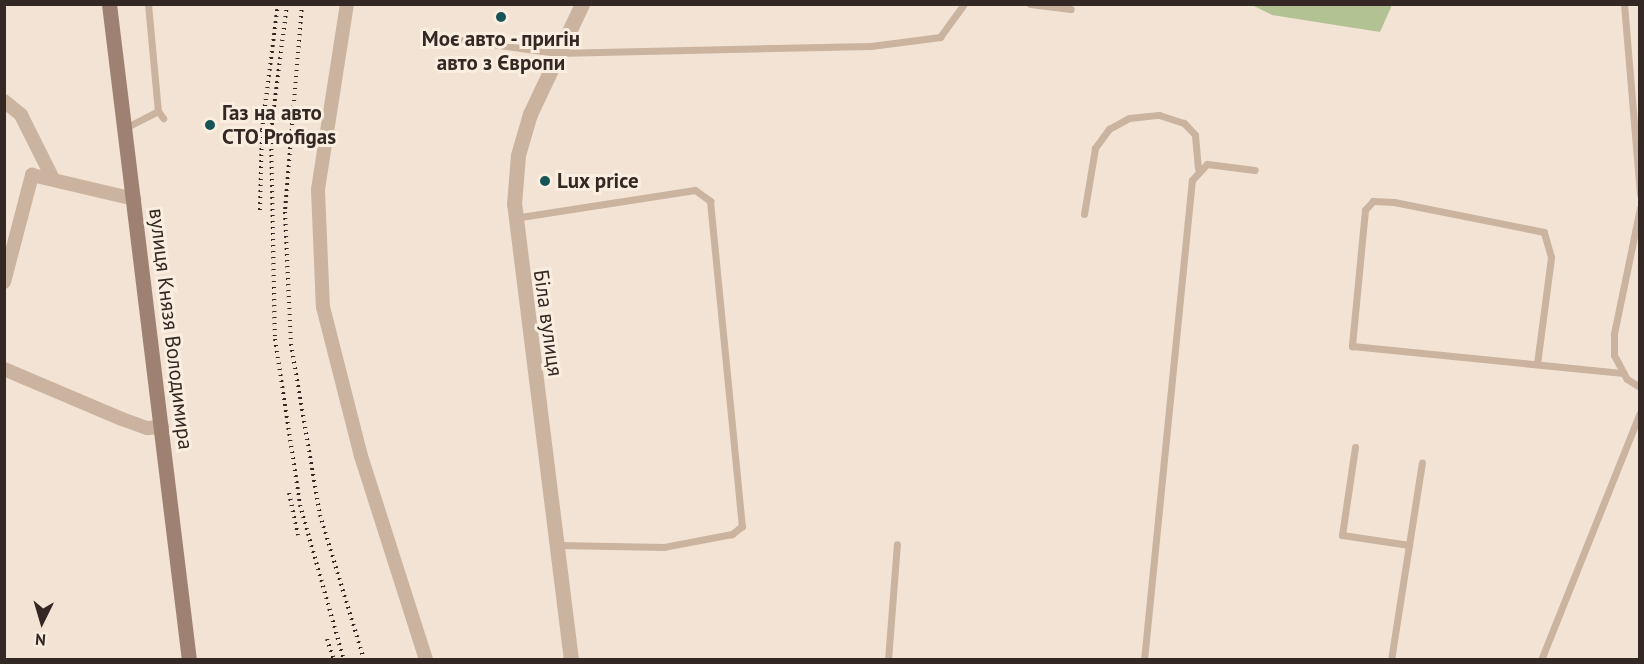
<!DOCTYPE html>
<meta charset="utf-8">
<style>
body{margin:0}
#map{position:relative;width:1644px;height:664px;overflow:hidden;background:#f2e3d4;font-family:"PT Sans",sans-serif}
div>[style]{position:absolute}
.green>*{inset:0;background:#b3c293}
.service>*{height:7px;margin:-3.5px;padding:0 3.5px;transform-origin:3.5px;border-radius:3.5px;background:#cab39f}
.minor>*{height:14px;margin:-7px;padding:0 7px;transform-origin:7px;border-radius:7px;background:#cab39f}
.tertiary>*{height:15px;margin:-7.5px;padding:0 7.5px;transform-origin:7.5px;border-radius:7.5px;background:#cab39f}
.secondary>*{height:15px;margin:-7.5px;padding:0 7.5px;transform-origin:7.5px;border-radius:7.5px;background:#9e8171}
.rail>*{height:4px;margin-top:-2px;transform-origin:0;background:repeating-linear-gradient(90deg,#332823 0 1.5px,transparent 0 6px)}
.dots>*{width:16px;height:16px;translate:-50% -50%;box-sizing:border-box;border:3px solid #faeee0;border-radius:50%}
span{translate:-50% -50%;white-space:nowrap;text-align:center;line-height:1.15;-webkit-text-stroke:6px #faeee0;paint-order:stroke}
.poi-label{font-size:21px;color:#332823;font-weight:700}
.left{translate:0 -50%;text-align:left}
.street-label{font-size:21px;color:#332823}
.frame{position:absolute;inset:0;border:6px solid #332823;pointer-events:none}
.north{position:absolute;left:12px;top:592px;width:60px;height:60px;-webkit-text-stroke:4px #faeee0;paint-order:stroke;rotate:185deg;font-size:16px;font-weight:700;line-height:24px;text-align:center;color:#332823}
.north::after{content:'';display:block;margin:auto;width:21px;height:27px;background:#332823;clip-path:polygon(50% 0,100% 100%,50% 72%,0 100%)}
</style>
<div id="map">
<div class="green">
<div style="clip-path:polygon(1252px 5px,1392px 5px,1380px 32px,1272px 15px)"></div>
</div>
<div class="service">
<div style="left:148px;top:4px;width:107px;rotate:84.7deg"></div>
<div style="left:158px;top:111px;width:9px;rotate:54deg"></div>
<div style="left:1030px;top:4px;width:41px;rotate:7deg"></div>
<div style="left:1624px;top:4px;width:191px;rotate:85.2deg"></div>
<div style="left:462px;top:40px;width:96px;rotate:7.8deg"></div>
<div style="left:557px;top:53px;width:314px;rotate:-1.3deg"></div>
<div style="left:871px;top:46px;width:70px;rotate:-7.4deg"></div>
<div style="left:940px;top:37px;width:41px;rotate:-54deg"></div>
<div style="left:125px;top:128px;width:37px;rotate:-27deg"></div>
<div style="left:1640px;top:208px;width:129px;rotate:101.7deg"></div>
<div style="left:1614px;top:334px;width:21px;rotate:90deg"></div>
<div style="left:1614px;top:355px;width:27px;rotate:62deg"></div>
<div style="left:1627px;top:379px;width:15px;rotate:32deg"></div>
<div style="left:1084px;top:214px;width:67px;rotate:-80.5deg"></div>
<div style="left:1095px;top:148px;width:24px;rotate:-54deg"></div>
<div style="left:1109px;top:129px;width:23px;rotate:-29deg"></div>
<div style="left:1129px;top:118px;width:30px;rotate:-6deg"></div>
<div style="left:1159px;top:115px;width:26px;rotate:18deg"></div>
<div style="left:1184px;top:123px;width:16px;rotate:47deg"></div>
<div style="left:1195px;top:135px;width:33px;rotate:85deg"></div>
<div style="left:514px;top:218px;width:183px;rotate:-8.8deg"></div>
<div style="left:695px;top:190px;width:19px;rotate:36deg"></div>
<div style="left:710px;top:201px;width:327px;rotate:84.4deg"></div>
<div style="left:742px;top:526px;width:13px;rotate:141deg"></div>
<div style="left:732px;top:534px;width:69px;rotate:169.2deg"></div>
<div style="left:664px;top:547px;width:106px;rotate:-178.9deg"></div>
<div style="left:1537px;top:364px;width:108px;rotate:-82.5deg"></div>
<div style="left:1551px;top:257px;width:26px;rotate:-106deg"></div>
<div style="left:1544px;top:232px;width:153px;rotate:-168.7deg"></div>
<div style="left:1394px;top:202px;width:21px;rotate:-177deg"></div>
<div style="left:1373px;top:201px;width:12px;rotate:132deg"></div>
<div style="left:1365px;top:210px;width:137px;rotate:95.5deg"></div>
<div style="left:1352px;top:346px;width:273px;rotate:5.7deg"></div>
<div style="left:1355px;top:447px;width:89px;rotate:98.4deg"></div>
<div style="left:1342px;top:535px;width:68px;rotate:8.5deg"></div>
<div style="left:888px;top:660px;width:116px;rotate:-85.6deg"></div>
<div style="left:1144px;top:660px;width:482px;rotate:-84.3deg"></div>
<div style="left:1192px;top:180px;width:22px;rotate:-47deg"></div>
<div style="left:1207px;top:164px;width:48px;rotate:7.1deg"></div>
<div style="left:1391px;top:660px;width:200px;rotate:-81.1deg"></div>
<div style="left:1541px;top:660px;width:266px;rotate:-68.2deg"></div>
</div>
<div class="minor">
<div style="left:347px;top:4px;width:188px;rotate:98.9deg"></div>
<div style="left:318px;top:190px;width:117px;rotate:87.6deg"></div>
<div style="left:323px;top:307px;width:154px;rotate:75.7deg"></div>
<div style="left:361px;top:456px;width:214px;rotate:72.3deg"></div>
<div style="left:4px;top:101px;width:22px;rotate:39deg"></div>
<div style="left:21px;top:115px;width:69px;rotate:63.4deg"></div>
<div style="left:4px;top:282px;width:111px;rotate:-75.3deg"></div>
<div style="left:32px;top:175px;width:105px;rotate:13.2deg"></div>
<div style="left:4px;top:369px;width:128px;rotate:23deg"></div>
<div style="left:122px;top:419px;width:27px;rotate:20deg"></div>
<div style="left:147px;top:428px;width:15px;rotate:-4deg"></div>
</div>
<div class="tertiary">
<div style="left:571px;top:660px;width:460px;rotate:-97.1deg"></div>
<div style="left:514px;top:204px;width:49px;rotate:-85.3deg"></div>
<div style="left:518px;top:155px;width:43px;rotate:-73.7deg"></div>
<div style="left:530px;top:114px;width:122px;rotate:-64.7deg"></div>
</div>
<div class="secondary">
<div style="left:109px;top:4px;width:661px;rotate:83.05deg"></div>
</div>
<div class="rail">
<div style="left:287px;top:4px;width:128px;rotate:97.2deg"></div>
<div style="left:271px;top:131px;width:208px;rotate:88.9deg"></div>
<div style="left:275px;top:339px;width:168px;rotate:81.4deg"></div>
<div style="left:300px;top:505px;width:161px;rotate:74.2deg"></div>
<div style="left:302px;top:4px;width:209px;rotate:94.7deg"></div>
<div style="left:285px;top:212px;width:132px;rotate:87.4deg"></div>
<div style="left:291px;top:344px;width:173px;rotate:80.4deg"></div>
<div style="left:320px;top:515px;width:152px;rotate:73.1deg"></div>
<div style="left:260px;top:210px;width:80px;rotate:-88.6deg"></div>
<div style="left:262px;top:130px;width:127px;rotate:-82.8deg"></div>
<div style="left:289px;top:493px;width:43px;rotate:77.9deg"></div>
<div style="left:327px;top:639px;width:22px;rotate:72deg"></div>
</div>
<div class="dots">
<div style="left:501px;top:17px;background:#175457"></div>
<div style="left:210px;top:125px;background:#175457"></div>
<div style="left:545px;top:181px;background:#175457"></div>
</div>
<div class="poi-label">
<span style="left:501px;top:51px">Моє авто - пригін<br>авто з Європи</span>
<span class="left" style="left:222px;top:125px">Газ на авто<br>СТО Profigas</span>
<span class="left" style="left:557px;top:181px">Lux price</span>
</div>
<div class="street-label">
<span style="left:548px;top:323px;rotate:82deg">Біла вулиця</span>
<span style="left:171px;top:329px;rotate:83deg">вулиця Князя Володимира</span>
</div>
<div class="frame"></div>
<div class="north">N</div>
</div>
